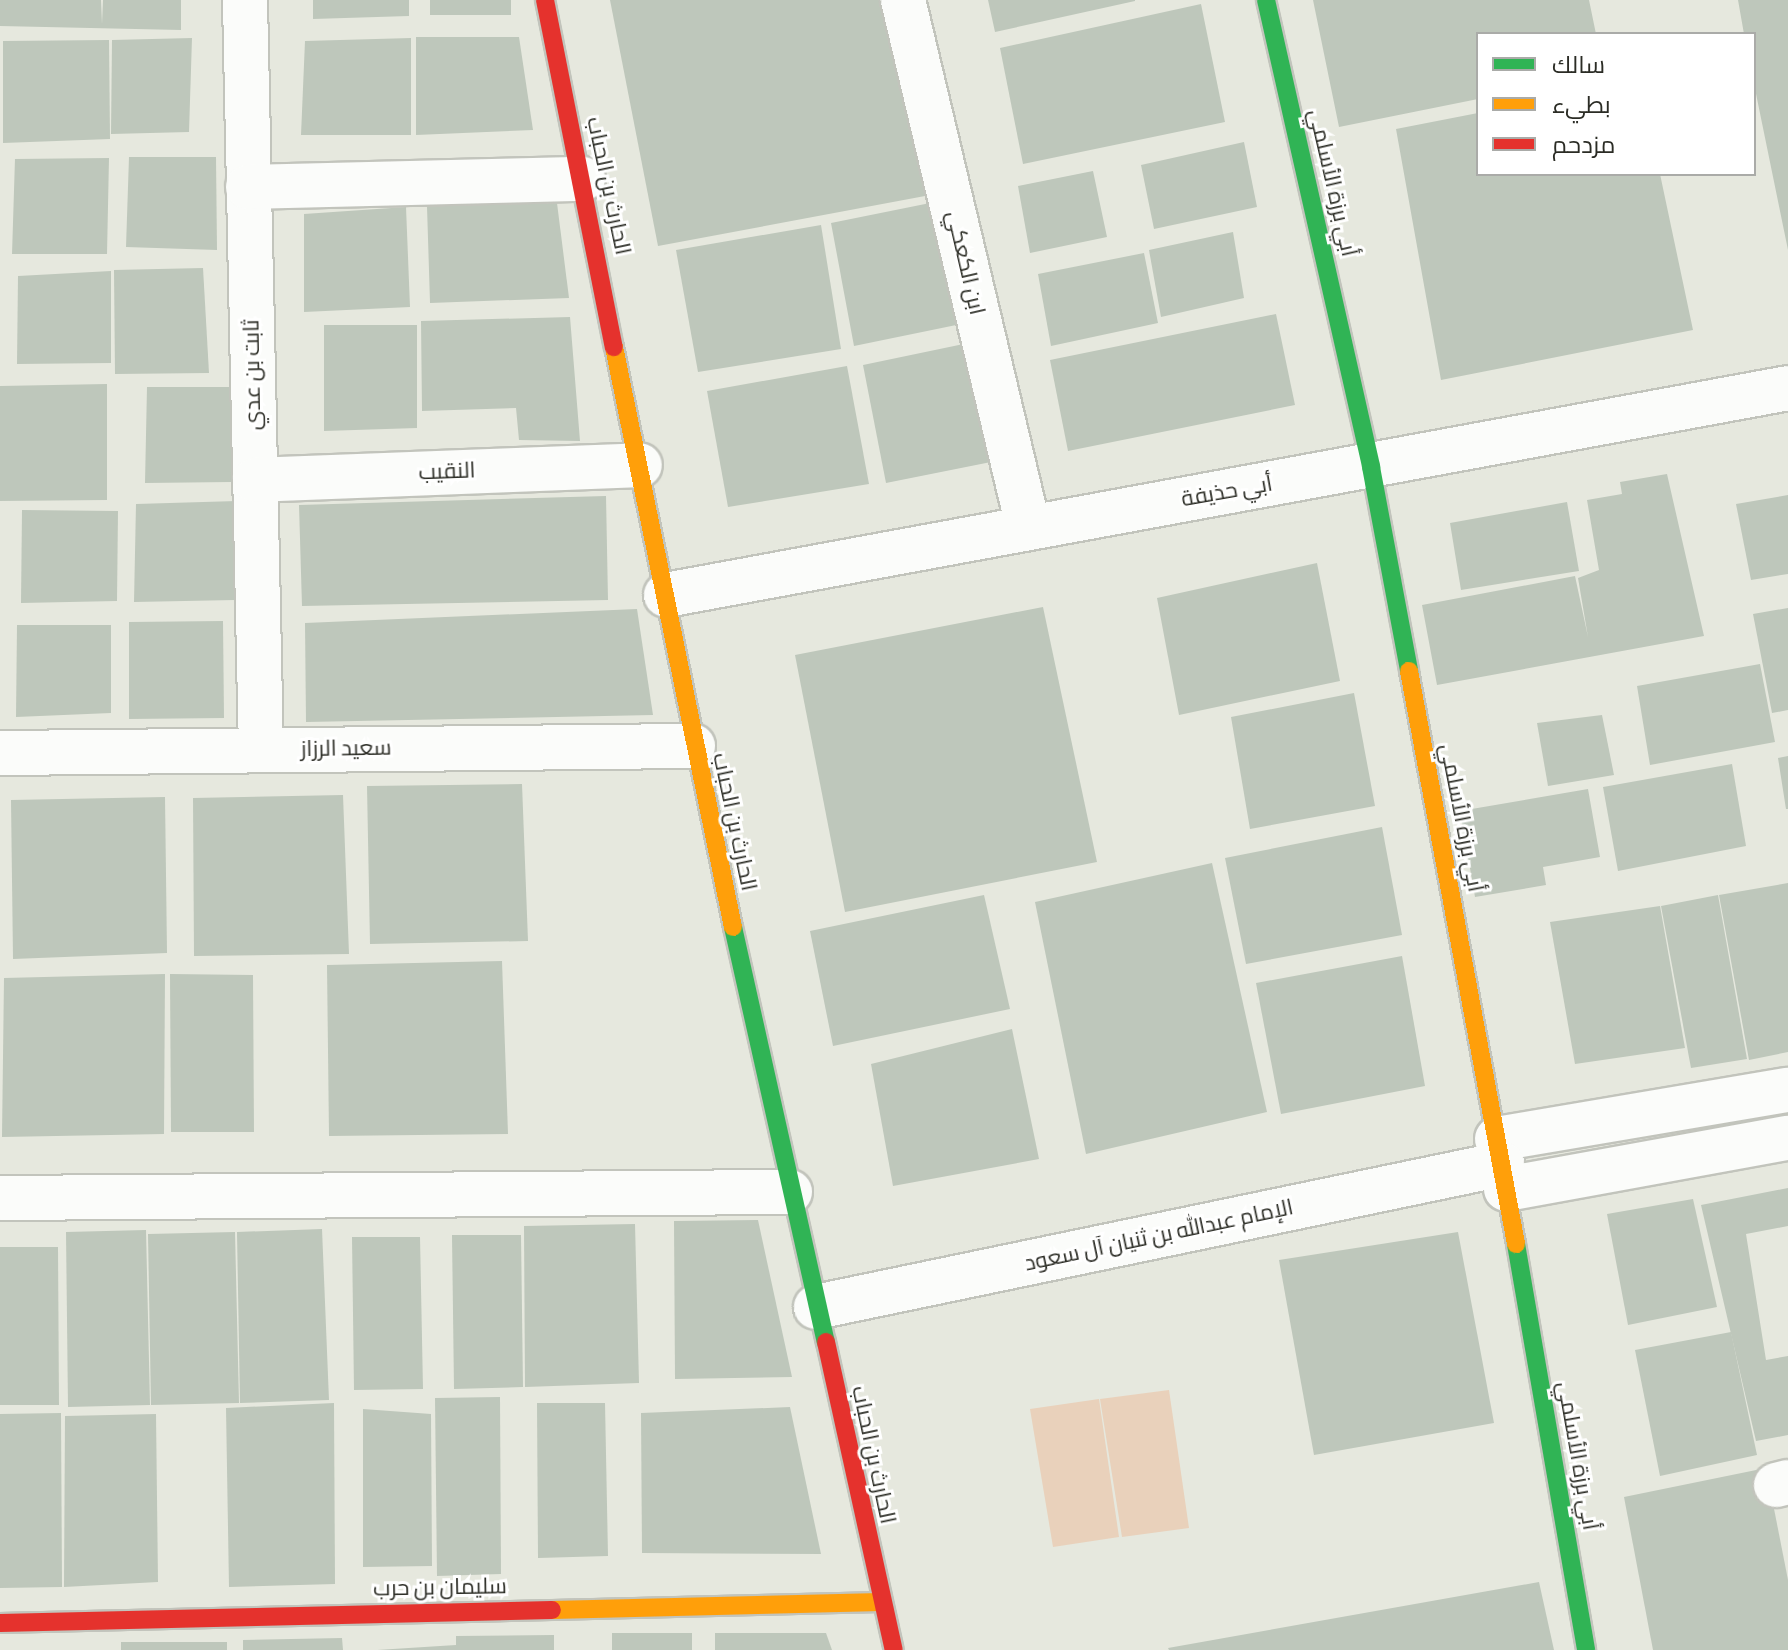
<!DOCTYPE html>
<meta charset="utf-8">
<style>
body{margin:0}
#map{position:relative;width:1788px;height:1650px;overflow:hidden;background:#e6e8de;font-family:"Source Sans 3",Cairo,sans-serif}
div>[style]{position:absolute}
.green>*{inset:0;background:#e9d1bb}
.building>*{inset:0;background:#bec7bb}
.roads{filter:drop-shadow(2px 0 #c2c4bc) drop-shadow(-2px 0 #c2c4bc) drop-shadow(0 2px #c2c4bc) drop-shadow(0 -2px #c2c4bc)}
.street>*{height:44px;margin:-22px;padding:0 22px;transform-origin:22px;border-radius:22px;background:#fbfcfa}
.fast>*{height:18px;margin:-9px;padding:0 9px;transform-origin:9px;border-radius:9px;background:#30b455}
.slow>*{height:18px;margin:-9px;padding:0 9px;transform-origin:9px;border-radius:9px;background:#ff9f0a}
.jam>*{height:18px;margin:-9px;padding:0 9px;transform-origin:9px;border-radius:9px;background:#e5322d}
span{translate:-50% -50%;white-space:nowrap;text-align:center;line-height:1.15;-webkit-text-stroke:6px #fff;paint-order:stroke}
.street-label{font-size:22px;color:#2b2c25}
.legend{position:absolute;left:1476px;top:32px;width:280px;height:144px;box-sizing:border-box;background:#fff;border:2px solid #aaaba8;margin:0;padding:10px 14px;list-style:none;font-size:24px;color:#2b2c25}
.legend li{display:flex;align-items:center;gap:16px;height:40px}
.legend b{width:40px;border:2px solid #aaaba8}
</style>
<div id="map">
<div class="green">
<div style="clip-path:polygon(1169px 1390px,1189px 1528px,1122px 1537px,1100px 1399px)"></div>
<div style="clip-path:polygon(1099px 1399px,1119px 1537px,1053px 1547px,1030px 1409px)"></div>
</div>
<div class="building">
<div style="clip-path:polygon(0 0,101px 0,102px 24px,103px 0,181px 0,181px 30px,0 26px)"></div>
<div style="clip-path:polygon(313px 0,409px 0,409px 16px,313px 19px)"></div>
<div style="clip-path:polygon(430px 0,511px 0,511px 15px,430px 15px)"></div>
<div style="clip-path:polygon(610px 0,890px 0,925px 196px,658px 246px)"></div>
<div style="clip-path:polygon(988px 0,1135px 0,1135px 1px,995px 32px)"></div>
<div style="clip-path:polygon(1313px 0,1589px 0,1596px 34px,1478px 34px,1478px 99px,1339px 127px)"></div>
<div style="clip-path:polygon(1738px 0,1788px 0,1788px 250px,1754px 84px,1754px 34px,1744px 34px)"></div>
<div style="clip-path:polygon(1201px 4px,1225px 122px,1023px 164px,1000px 48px)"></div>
<div style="clip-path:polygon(416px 37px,519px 37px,533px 130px,416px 135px)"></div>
<div style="clip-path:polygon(192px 38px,189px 132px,111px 134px,112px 40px)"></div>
<div style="clip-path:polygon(411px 38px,411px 135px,301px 135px,305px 41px)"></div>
<div style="clip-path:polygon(109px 40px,110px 139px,3px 143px,3px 41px)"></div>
<div style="clip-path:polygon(1478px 113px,1478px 174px,1660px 174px,1693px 330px,1441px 380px,1396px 129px)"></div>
<div style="clip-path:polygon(1244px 142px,1257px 207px,1154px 229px,1141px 165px)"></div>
<div style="clip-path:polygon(129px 157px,216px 157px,217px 250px,126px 247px)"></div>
<div style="clip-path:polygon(109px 158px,107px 254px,12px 254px,15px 159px)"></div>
<div style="clip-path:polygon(1093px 171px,1107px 237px,1030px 253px,1018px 186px)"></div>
<div style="clip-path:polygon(945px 200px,966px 323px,854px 346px,831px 223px)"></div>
<div style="clip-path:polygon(557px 203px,569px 298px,430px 303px,427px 206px)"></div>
<div style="clip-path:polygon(406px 207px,410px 307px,304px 312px,304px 214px)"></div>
<div style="clip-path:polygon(821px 225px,841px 349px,698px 372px,676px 250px)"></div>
<div style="clip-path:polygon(1233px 232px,1244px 298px,1161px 317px,1149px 250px)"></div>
<div style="clip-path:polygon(1144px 253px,1158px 323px,1051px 346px,1038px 274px)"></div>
<div style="clip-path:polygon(203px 268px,209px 373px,115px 374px,114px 270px)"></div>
<div style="clip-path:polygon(111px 271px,111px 363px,17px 364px,18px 276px)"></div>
<div style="clip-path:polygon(1276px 314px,1295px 405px,1068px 451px,1050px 360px)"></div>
<div style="clip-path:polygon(570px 317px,580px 441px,519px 440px,516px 408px,422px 411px,421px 321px)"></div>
<div style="clip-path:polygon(324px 325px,417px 325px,417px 428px,324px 431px)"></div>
<div style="clip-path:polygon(978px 341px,1001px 460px,886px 483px,863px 365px)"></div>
<div style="clip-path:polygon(847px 366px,869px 484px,728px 507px,707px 391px)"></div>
<div style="clip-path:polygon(107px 384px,107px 500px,0 501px,0 386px)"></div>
<div style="clip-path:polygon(147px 387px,231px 387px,231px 482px,145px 483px)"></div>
<div style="clip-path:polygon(1667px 474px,1704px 636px,1437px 685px,1422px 605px,1575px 576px,1588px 637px,1578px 578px,1599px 570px,1587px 500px,1622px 494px,1620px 482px)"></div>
<div style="clip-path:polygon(1788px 495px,1788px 574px,1751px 580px,1736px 504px)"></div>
<div style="clip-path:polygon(606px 496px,608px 600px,302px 606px,299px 505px)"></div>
<div style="clip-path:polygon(237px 501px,235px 600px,134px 602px,136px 504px)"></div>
<div style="clip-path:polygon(1567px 502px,1579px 571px,1461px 590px,1450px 523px)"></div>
<div style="clip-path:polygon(22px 510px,118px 511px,117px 601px,21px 603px)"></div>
<div style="clip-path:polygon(1317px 563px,1340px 681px,1179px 715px,1157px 598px)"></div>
<div style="clip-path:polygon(1043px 607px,1097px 862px,845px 912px,795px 655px)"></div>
<div style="clip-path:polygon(1788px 608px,1788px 710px,1772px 713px,1753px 614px)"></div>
<div style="clip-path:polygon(637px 609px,653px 715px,306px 722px,305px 623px)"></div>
<div style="clip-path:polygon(223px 621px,224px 718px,129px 719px,129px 622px)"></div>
<div style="clip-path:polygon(17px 625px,111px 625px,111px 713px,16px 717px)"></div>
<div style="clip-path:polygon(1760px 664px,1775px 742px,1650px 765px,1637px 686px)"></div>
<div style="clip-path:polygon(1354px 693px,1375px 806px,1250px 829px,1231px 717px)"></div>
<div style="clip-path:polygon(1602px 715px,1614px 775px,1548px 786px,1537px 723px)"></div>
<div style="clip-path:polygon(1788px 756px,1788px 809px,1786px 809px,1778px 758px)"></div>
<div style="clip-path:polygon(1732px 764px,1746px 846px,1618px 871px,1603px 787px)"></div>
<div style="clip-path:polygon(522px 784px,528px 941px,370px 944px,367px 786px)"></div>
<div style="clip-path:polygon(1588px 789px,1600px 857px,1543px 867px,1546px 885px,1475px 897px,1460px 811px)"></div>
<div style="clip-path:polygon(343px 795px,349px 954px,194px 956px,193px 798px)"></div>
<div style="clip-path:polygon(165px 797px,167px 953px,13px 959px,11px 800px)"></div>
<div style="clip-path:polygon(1382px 827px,1402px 935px,1246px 964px,1225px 858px)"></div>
<div style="clip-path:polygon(1212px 863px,1267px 1112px,1086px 1154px,1035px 902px)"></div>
<div style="clip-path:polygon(1788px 883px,1788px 1052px,1749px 1060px,1719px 895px)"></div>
<div style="clip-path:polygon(984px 895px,1010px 1009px,833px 1046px,810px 931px)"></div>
<div style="clip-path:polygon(1718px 895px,1747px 1059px,1691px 1068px,1661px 906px)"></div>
<div style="clip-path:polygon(1660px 906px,1685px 1048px,1575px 1064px,1550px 922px)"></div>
<div style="clip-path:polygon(1402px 956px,1425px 1086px,1281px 1114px,1256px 983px)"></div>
<div style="clip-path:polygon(502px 961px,508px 1134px,329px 1136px,327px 965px)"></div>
<div style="clip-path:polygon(165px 974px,164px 1134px,2px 1137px,4px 978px)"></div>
<div style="clip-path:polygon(170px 974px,253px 975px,254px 1132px,171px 1132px)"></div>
<div style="clip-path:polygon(1012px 1029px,1039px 1159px,893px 1186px,871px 1064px)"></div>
<div style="clip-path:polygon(1788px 1188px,1788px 1226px,1746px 1234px,1766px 1360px,1788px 1356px,1788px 1435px,1756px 1441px,1701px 1205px)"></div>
<div style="clip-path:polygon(1693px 1199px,1717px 1307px,1628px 1325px,1607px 1214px)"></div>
<div style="clip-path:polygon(758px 1220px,792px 1377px,675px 1379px,674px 1221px)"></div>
<div style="clip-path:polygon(635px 1224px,639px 1383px,525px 1387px,524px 1226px)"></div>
<div style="clip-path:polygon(322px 1229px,329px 1400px,240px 1403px,237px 1232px)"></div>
<div style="clip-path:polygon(146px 1230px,150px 1405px,68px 1407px,66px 1232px)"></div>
<div style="clip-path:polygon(235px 1232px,239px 1403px,151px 1405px,148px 1234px)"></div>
<div style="clip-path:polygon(1458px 1232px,1494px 1423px,1314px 1455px,1279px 1260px)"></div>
<div style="clip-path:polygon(452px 1235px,521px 1235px,523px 1387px,454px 1389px)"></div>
<div style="clip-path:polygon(352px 1237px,420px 1237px,423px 1389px,354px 1390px)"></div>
<div style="clip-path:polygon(0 1247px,58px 1247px,59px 1405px,0 1405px)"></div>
<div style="clip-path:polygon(1731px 1332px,1757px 1455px,1660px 1476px,1635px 1350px)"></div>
<div style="clip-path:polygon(500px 1397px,501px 1574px,437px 1576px,435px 1398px)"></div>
<div style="clip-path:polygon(334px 1403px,335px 1584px,229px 1587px,226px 1408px)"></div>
<div style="clip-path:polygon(537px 1403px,605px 1403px,608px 1556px,538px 1558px)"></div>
<div style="clip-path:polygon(790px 1407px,821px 1554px,642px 1553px,641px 1413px)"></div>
<div style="clip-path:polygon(363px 1409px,431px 1414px,432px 1566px,363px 1567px)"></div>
<div style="clip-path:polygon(61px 1413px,62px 1587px,0 1588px,0 1414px)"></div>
<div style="clip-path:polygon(156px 1414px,158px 1582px,64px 1587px,65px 1416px)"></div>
<div style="clip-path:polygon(1766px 1468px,1788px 1580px,1788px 1650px,1653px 1650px,1624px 1497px)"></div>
<div style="clip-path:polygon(1539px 1582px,1554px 1650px,1169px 1650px,1168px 1648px)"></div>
<div style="clip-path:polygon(612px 1633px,692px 1633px,692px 1650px,612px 1650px)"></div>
<div style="clip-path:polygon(715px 1633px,826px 1633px,832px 1650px,715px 1650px)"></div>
<div style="clip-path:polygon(554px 1635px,554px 1650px,377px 1650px,456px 1645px,456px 1636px)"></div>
<div style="clip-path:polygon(342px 1638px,343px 1650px,243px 1650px,243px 1640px)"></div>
<div style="clip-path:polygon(121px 1642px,227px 1642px,227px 1650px,121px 1650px)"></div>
</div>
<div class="roads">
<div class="street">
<div style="left:245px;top:0;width:750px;rotate:88.78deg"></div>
<div style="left:903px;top:0;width:541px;rotate:76.63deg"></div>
<div style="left:248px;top:187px;width:335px;rotate:-1.4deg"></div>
<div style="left:255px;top:480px;width:385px;rotate:-2.2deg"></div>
<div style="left:666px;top:595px;width:1141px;rotate:-10.45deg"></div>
<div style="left:0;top:753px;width:693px;rotate:-0.58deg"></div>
<div style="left:1497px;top:1139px;width:295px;rotate:-9.6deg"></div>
<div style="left:1506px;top:1189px;width:287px;rotate:-10.3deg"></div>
<div style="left:0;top:1198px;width:790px;rotate:-0.44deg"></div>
<div style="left:816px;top:1307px;width:701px;rotate:-11.77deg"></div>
<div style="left:1776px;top:1485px;width:12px;rotate:-14deg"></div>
</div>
<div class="fast">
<div style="left:1266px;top:0;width:479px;rotate:77.3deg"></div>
<div style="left:1371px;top:467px;width:208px;rotate:79.4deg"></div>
<div style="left:733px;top:927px;width:425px;rotate:77.4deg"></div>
<div style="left:1516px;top:1244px;width:412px;rotate:80.2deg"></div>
</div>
<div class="slow">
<div style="left:614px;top:347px;width:592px;rotate:78.41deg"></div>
<div style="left:1409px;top:671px;width:583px;rotate:79.42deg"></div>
<div style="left:552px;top:1610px;width:329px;rotate:-1.4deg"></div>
</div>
<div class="jam">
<div style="left:545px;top:0;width:354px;rotate:78.8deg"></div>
<div style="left:826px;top:1342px;width:315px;rotate:77.6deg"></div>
<div style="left:0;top:1623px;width:552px;rotate:-1.35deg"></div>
</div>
</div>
<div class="street-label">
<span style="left:1332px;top:183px;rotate:77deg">أبي برزة الأسلمي</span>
<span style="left:608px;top:186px;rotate:78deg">الحارث بن الحباب</span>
<span style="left:965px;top:263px;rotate:77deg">ابن الكعكي</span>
<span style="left:253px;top:375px;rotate:-91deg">ثابت بن عدي</span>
<span style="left:447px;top:472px;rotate:-2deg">النقيب</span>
<span style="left:1227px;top:492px;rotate:-10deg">أبي حذيفة</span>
<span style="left:346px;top:749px;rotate:-1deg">سعيد الرزاز</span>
<span style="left:1461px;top:818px;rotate:79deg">أبي برزة الأسلمي</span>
<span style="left:734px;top:822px;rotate:78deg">الحارث بن الحباب</span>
<span style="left:1159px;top:1236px;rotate:-12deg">الإمام عبدالله بن ثنيان آل سعود</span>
<span style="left:873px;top:1455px;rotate:78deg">الحارث بن الحباب</span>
<span style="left:1577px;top:1456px;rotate:80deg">أبي برزة الأسلمي</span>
<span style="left:440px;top:1588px;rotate:-1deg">سليمان بن حرب</span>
</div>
<ul class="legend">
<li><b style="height:10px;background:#30b455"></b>سالك</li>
<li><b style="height:10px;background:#ff9f0a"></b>بطيء</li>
<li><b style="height:10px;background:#e5322d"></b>مزدحم</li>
</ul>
</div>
